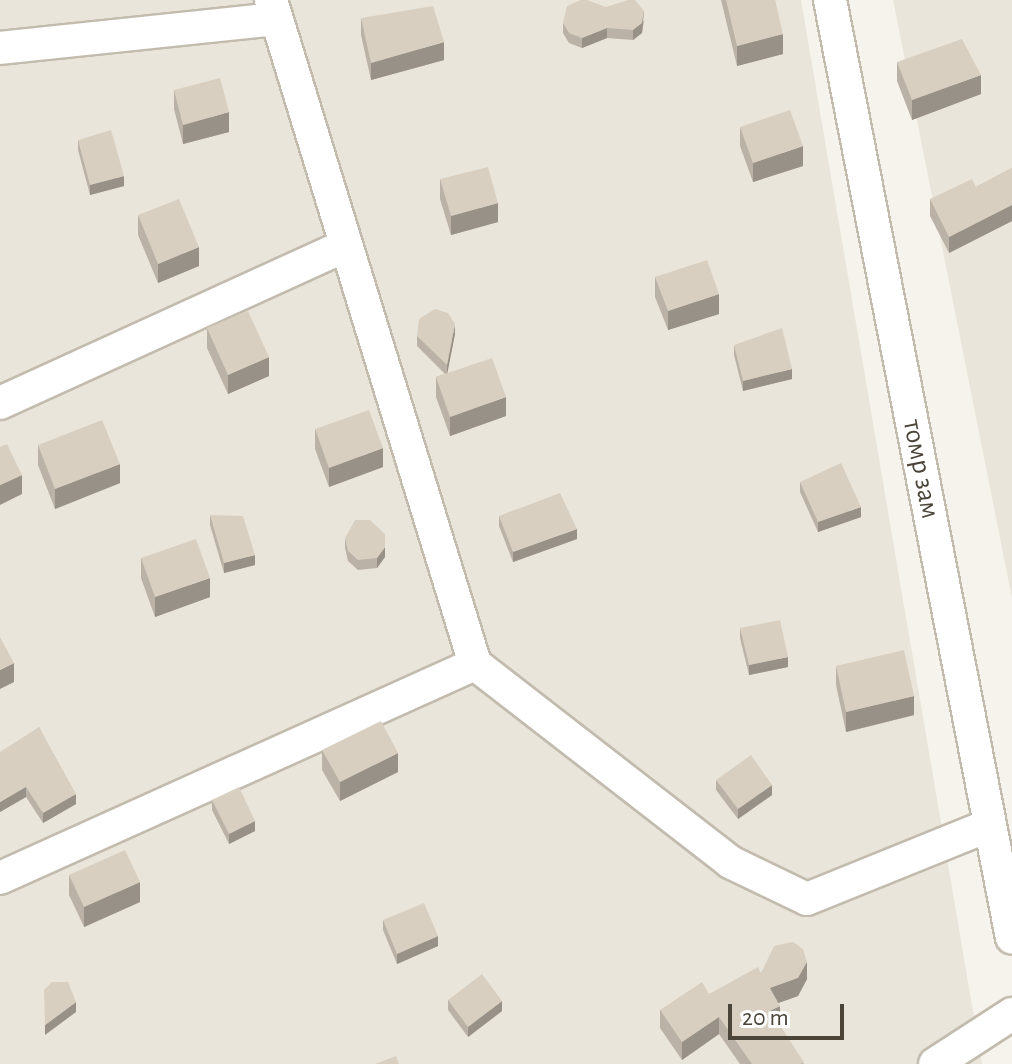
<!DOCTYPE html>
<meta charset="utf-8">
<style>
body{margin:0}
#map{position:relative;width:1012px;height:1064px;overflow:hidden;background:#f6f3ec;font-family:"Alegreya Sans",sans-serif}
div>[style]{position:absolute}
.residential>*{inset:0;background:#eae5da}
.roads{filter:drop-shadow(2px 0 #c2bbae) drop-shadow(-2px 0 #c2bbae) drop-shadow(0 2px #c2bbae) drop-shadow(0 -2px #c2bbae)}
.minor>*{height:32px;margin:-16px;padding:0 16px;transform-origin:16px;border-radius:16px;background:#fff}
.wall>*{inset:0;background:#bab2a6}
.shaded-wall>*{inset:0;background:#979187}
.building>*{inset:0;background:#d8cfc1}
span{translate:-50% -50%;white-space:nowrap;text-align:center;line-height:1.15;-webkit-text-stroke:6px #fff;paint-order:stroke}
.street-label{font-size:28px;color:#4b4439}
.scale{position:absolute;left:728px;top:1004px;width:116px;height:36px;box-sizing:border-box;border:4px solid #4b4439;border-top:0;padding-left:10px;font-size:24px;line-height:28px;white-space:nowrap;color:#4b4439;-webkit-text-stroke:6px #fff;paint-order:stroke}
</style>
<div id="map">
<div class="residential">
<div style="clip-path:polygon(0 0,801px 0,982px 1064px,0 1064px)"></div>
<div style="clip-path:polygon(893px 0,1012px 0,1012px 598px)"></div>
</div>
<div class="roads">
<div class="minor">
<div style="left:271px;top:0;width:695px;rotate:72.92deg"></div>
<div style="left:830px;top:0;width:955px;rotate:79.02deg"></div>
<div style="left:0;top:48px;width:276px;rotate:-6deg"></div>
<div style="left:0;top:403px;width:378px;rotate:-24.5deg"></div>
<div style="left:0;top:878px;width:521px;rotate:-24.25deg"></div>
<div style="left:475px;top:664px;width:323px;rotate:37.8deg"></div>
<div style="left:730px;top:862px;width:85px;rotate:25.7deg"></div>
<div style="left:807px;top:899px;width:197px;rotate:-22deg"></div>
<div style="left:935px;top:1064px;width:92px;rotate:-33deg"></div>
</div>
</div>
<div class="wall">
<div style="clip-path:polygon(721px 0,775px 0,783px 54px,737px 66px)"></div>
<div style="clip-path:polygon(361px 18px,444px 60px,371px 80px,361px 35px)"></div>
<div style="clip-path:polygon(644px 21px,642px 33px,633px 40px,607px 38px,582px 48px,569px 43px,563px 33px,563px 23px)"></div>
<div style="clip-path:polygon(897px 62px,981px 94px,912px 120px,897px 81px)"></div>
<div style="clip-path:polygon(174px 90px,229px 132px,183px 144px,174px 109px)"></div>
<div style="clip-path:polygon(740px 127px,803px 166px,753px 182px,740px 146px)"></div>
<div style="clip-path:polygon(78px 140px,124px 186px,90px 195px,78px 150px)"></div>
<div style="clip-path:polygon(1012px 168px,1012px 221px,949px 253px,930px 216px,930px 199px,976px 187px)"></div>
<div style="clip-path:polygon(440px 179px,498px 222px,451px 235px,440px 199px)"></div>
<div style="clip-path:polygon(138px 215px,199px 266px,158px 283px,138px 235px)"></div>
<div style="clip-path:polygon(655px 277px,719px 314px,668px 330px,655px 297px)"></div>
<div style="clip-path:polygon(207px 328px,269px 376px,228px 394px,207px 348px)"></div>
<div style="clip-path:polygon(455px 334px,447px 373px,506px 416px,450px 436px,436px 397px,436px 377px,445px 374px,417px 346px,417px 336px)"></div>
<div style="clip-path:polygon(734px 345px,792px 379px,743px 391px,734px 355px)"></div>
<div style="clip-path:polygon(315px 429px,383px 467px,329px 487px,315px 449px)"></div>
<div style="clip-path:polygon(38px 445px,120px 483px,55px 509px,38px 465px)"></div>
<div style="clip-path:polygon(800px 482px,861px 517px,818px 532px,800px 492px)"></div>
<div style="clip-path:polygon(210px 515px,255px 565px,224px 573px,210px 525px)"></div>
<div style="clip-path:polygon(499px 516px,577px 539px,513px 562px,499px 526px)"></div>
<div style="clip-path:polygon(345px 538px,385px 557px,377px 568px,358px 570px,348px 561px,345px 548px)"></div>
<div style="clip-path:polygon(141px 558px,210px 597px,155px 617px,141px 578px)"></div>
<div style="clip-path:polygon(740px 628px,788px 667px,749px 675px,740px 638px)"></div>
<div style="clip-path:polygon(836px 666px,914px 715px,846px 732px,836px 685px)"></div>
<div style="clip-path:polygon(39px 727px,76px 804px,43px 823px,26px 797px,0 812px)"></div>
<div style="clip-path:polygon(322px 750px,398px 772px,340px 801px,322px 770px)"></div>
<div style="clip-path:polygon(716px 780px,772px 795px,738px 819px,716px 790px)"></div>
<div style="clip-path:polygon(212px 800px,255px 831px,229px 844px,212px 810px)"></div>
<div style="clip-path:polygon(69px 875px,140px 902px,84px 927px,69px 895px)"></div>
<div style="clip-path:polygon(383px 920px,438px 946px,397px 964px,383px 930px)"></div>
<div style="clip-path:polygon(761px 973px,807px 979px,798px 996px,778px 1003px,779px 1024px,804px 1064px,740px 1064px,719px 1034px,682px 1060px,660px 1028px,660px 1010px,709px 994px)"></div>
<div style="clip-path:polygon(448px 1000px,502px 1011px,468px 1037px,448px 1010px)"></div>
</div>
<div class="shaded-wall">
<div style="clip-path:polygon(644px 11px,642px 33px,633px 40px,633px 30px)"></div>
<div style="clip-path:polygon(607px 28px,607px 38px,582px 48px,582px 38px)"></div>
<div style="clip-path:polygon(783px 34px,783px 54px,737px 66px,737px 46px)"></div>
<div style="clip-path:polygon(444px 42px,444px 60px,371px 80px,371px 63px)"></div>
<div style="clip-path:polygon(981px 75px,981px 94px,912px 120px,912px 100px)"></div>
<div style="clip-path:polygon(229px 112px,229px 132px,183px 144px,183px 125px)"></div>
<div style="clip-path:polygon(803px 146px,803px 166px,753px 182px,753px 163px)"></div>
<div style="clip-path:polygon(124px 176px,124px 186px,90px 195px,90px 185px)"></div>
<div style="clip-path:polygon(498px 203px,498px 222px,451px 235px,451px 216px)"></div>
<div style="clip-path:polygon(1012px 205px,1012px 221px,949px 253px,949px 237px)"></div>
<div style="clip-path:polygon(199px 247px,199px 266px,158px 283px,158px 264px)"></div>
<div style="clip-path:polygon(719px 294px,719px 314px,668px 330px,668px 311px)"></div>
<div style="clip-path:polygon(455px 324px,455px 334px,447px 375px,447px 365px)"></div>
<div style="clip-path:polygon(269px 357px,269px 376px,228px 394px,228px 375px)"></div>
<div style="clip-path:polygon(792px 369px,792px 379px,743px 391px,743px 381px)"></div>
<div style="clip-path:polygon(506px 397px,506px 416px,450px 436px,450px 417px)"></div>
<div style="clip-path:polygon(383px 448px,383px 467px,329px 487px,329px 468px)"></div>
<div style="clip-path:polygon(120px 464px,120px 483px,55px 509px,55px 489px)"></div>
<div style="clip-path:polygon(22px 475px,22px 494px,0 505px,0 485px)"></div>
<div style="clip-path:polygon(861px 507px,861px 517px,818px 532px,818px 522px)"></div>
<div style="clip-path:polygon(577px 529px,577px 539px,513px 562px,513px 552px)"></div>
<div style="clip-path:polygon(385px 547px,385px 557px,377px 568px,377px 558px)"></div>
<div style="clip-path:polygon(255px 555px,255px 565px,224px 573px,224px 563px)"></div>
<div style="clip-path:polygon(210px 578px,210px 597px,155px 617px,155px 597px)"></div>
<div style="clip-path:polygon(788px 657px,788px 667px,749px 675px,749px 665px)"></div>
<div style="clip-path:polygon(14px 663px,14px 682px,0 689px,0 670px)"></div>
<div style="clip-path:polygon(914px 696px,914px 715px,846px 732px,846px 712px)"></div>
<div style="clip-path:polygon(398px 753px,398px 772px,340px 801px,340px 782px)"></div>
<div style="clip-path:polygon(772px 785px,772px 795px,738px 819px,738px 809px)"></div>
<div style="clip-path:polygon(26px 787px,26px 797px,0 812px,0 802px)"></div>
<div style="clip-path:polygon(76px 794px,76px 804px,43px 823px,43px 813px)"></div>
<div style="clip-path:polygon(255px 821px,255px 831px,229px 844px,229px 834px)"></div>
<div style="clip-path:polygon(140px 882px,140px 902px,84px 927px,84px 907px)"></div>
<div style="clip-path:polygon(438px 936px,438px 946px,397px 964px,397px 954px)"></div>
<div style="clip-path:polygon(807px 962px,807px 979px,798px 996px,770px 1006px,770px 988px)"></div>
<div style="clip-path:polygon(502px 1001px,502px 1011px,468px 1037px,468px 1027px)"></div>
<div style="clip-path:polygon(76px 1002px,76px 1012px,45px 1035px,45px 1025px)"></div>
<div style="clip-path:polygon(780px 1006px,780px 1024px,770px 1029px,770px 1011px)"></div>
<div style="clip-path:polygon(719px 1017px,719px 1034px,682px 1060px,682px 1042px)"></div>
</div>
<div class="building">
<div style="clip-path:polygon(581px 0,587px 0,606px 7px,628px 0,635px 0,644px 11px,642px 23px,633px 30px,607px 28px,582px 38px,569px 33px,563px 23px,567px 6px)"></div>
<div style="clip-path:polygon(726px 0,775px 0,783px 34px,737px 46px)"></div>
<div style="clip-path:polygon(433px 6px,444px 42px,371px 63px,361px 18px)"></div>
<div style="clip-path:polygon(962px 39px,981px 75px,912px 100px,897px 62px)"></div>
<div style="clip-path:polygon(220px 78px,229px 112px,183px 125px,174px 90px)"></div>
<div style="clip-path:polygon(790px 110px,803px 146px,753px 163px,740px 127px)"></div>
<div style="clip-path:polygon(111px 130px,124px 176px,90px 185px,78px 140px)"></div>
<div style="clip-path:polygon(488px 167px,498px 203px,451px 216px,440px 179px)"></div>
<div style="clip-path:polygon(1012px 168px,1012px 205px,949px 237px,930px 199px,972px 179px,976px 187px)"></div>
<div style="clip-path:polygon(179px 199px,199px 247px,158px 264px,138px 215px)"></div>
<div style="clip-path:polygon(707px 260px,719px 294px,668px 311px,655px 277px)"></div>
<div style="clip-path:polygon(435px 309px,448px 313px,455px 324px,447px 365px,417px 336px,419px 319px)"></div>
<div style="clip-path:polygon(248px 311px,269px 357px,228px 375px,207px 328px)"></div>
<div style="clip-path:polygon(782px 328px,792px 369px,743px 381px,734px 345px)"></div>
<div style="clip-path:polygon(492px 358px,506px 397px,450px 417px,436px 377px)"></div>
<div style="clip-path:polygon(369px 410px,383px 448px,329px 468px,315px 429px)"></div>
<div style="clip-path:polygon(102px 420px,120px 464px,55px 489px,38px 445px)"></div>
<div style="clip-path:polygon(7px 444px,22px 475px,0 485px,0 447px)"></div>
<div style="clip-path:polygon(841px 463px,861px 507px,818px 522px,800px 482px)"></div>
<div style="clip-path:polygon(560px 493px,577px 529px,513px 552px,499px 516px)"></div>
<div style="clip-path:polygon(210px 515px,243px 516px,255px 555px,224px 563px)"></div>
<div style="clip-path:polygon(355px 520px,370px 520px,385px 534px,385px 547px,377px 558px,358px 560px,348px 551px,345px 538px)"></div>
<div style="clip-path:polygon(196px 539px,210px 578px,155px 597px,141px 558px)"></div>
<div style="clip-path:polygon(780px 620px,788px 657px,749px 665px,740px 628px)"></div>
<div style="clip-path:polygon(0 637px,14px 663px,0 670px)"></div>
<div style="clip-path:polygon(904px 650px,914px 696px,846px 712px,836px 666px)"></div>
<div style="clip-path:polygon(381px 721px,398px 753px,340px 782px,322px 750px)"></div>
<div style="clip-path:polygon(39px 727px,76px 794px,43px 813px,26px 787px,0 802px,0 752px)"></div>
<div style="clip-path:polygon(751px 755px,772px 785px,738px 809px,716px 780px)"></div>
<div style="clip-path:polygon(239px 787px,255px 821px,229px 834px,212px 800px)"></div>
<div style="clip-path:polygon(125px 850px,140px 882px,84px 907px,69px 875px)"></div>
<div style="clip-path:polygon(424px 903px,438px 936px,397px 954px,383px 920px)"></div>
<div style="clip-path:polygon(793px 942px,803px 949px,807px 962px,798px 978px,770px 988px,780px 1006px,770px 1011px,804px 1062px,801px 1064px,752px 1064px,719px 1017px,682px 1042px,660px 1010px,702px 982px,709px 994px,758px 967px,761px 973px,774px 946px)"></div>
<div style="clip-path:polygon(482px 974px,502px 1001px,468px 1027px,448px 1000px)"></div>
<div style="clip-path:polygon(52px 982px,68px 982px,76px 1002px,45px 1025px,44px 990px)"></div>
<div style="clip-path:polygon(396px 1056px,399px 1064px,375px 1064px)"></div>
</div>
<div class="street-label">
<span style="left:921px;top:469px;rotate:79deg">томр зам</span>
</div>
<div class="scale">20 m</div>
</div>
